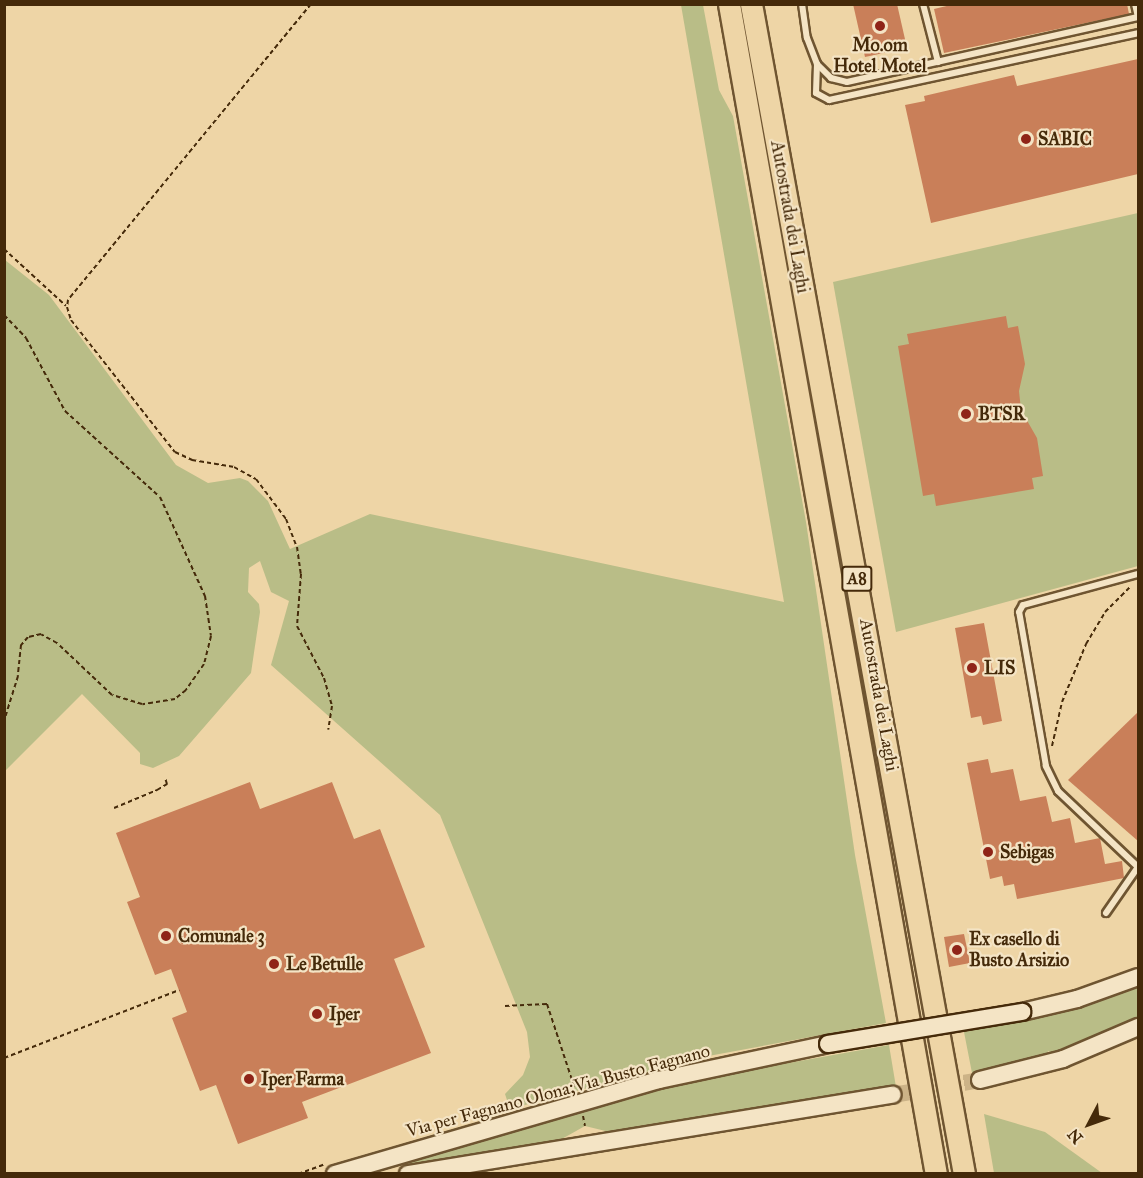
<!DOCTYPE html>
<style>
body{margin:0}
#map{position:relative;width:1143px;height:1178px;overflow:hidden;background:#eed5a6;font-family:"IM FELL Great Primer",serif}
div>[style]{position:absolute}
.green>*{inset:0;background:#b9bd87}
.building>*{inset:0;background:#c97f59}
.secondary-tunnel>*{height:16px;margin-top:-8px;transform-origin:0;background:repeating-linear-gradient(90deg,#ccb387 0 16px,transparent 0 24px)}
.path>*{height:2px;margin-top:-1px;transform-origin:0;background:repeating-linear-gradient(90deg,#452a0a 0 4.5px,transparent 0 7.5px)}
.roads{filter:drop-shadow(2px 0 #6f5531) drop-shadow(-2px 0 #6f5531) drop-shadow(0 2px #6f5531) drop-shadow(0 -2px #6f5531)}
.lane>*{height:6px;margin:-3px;padding:0 3px;transform-origin:3px;border-radius:3px;background:#f4e4c5}
.secondary>*{height:16px;margin:-8px;padding:0 8px;transform-origin:8px;border-radius:8px;background:#f4e4c5}
.highway>*{height:21px;margin:-10.5px;padding:0 10.5px;transform-origin:10.5px;border-radius:10.5px;background:#eed5a6}
.bridges{filter:drop-shadow(2px 0 #452a0a) drop-shadow(-2px 0 #452a0a) drop-shadow(0 2px #452a0a) drop-shadow(0 -2px #452a0a)}
.secondary-bridge>*{height:16px;margin:-8px;padding:0 8px;transform-origin:8px;border-radius:8px;background:#f4e4c5}
.dots>*{width:16px;height:16px;translate:-50% -50%;box-sizing:border-box;border:3px solid #f4e4c5;border-radius:50%}
span{translate:-50% -50%;white-space:nowrap;text-align:center;line-height:1.15;-webkit-text-stroke:4.5px #f4e4c5;paint-order:stroke}
.shield-label span{padding:2px 4px;background:#f4e4c5;border:2px solid;border-radius:4px;-webkit-text-stroke-width:0}
.shield-label{font-size:16px;color:#452a0a;font-weight:700}
.poi-label{font-size:18px;color:#452a0a;font-weight:700}
.left{translate:0 -50%;text-align:left}
.street-label{font-size:18px;color:#452a0a}
.frame{position:absolute;inset:0;border:6px solid #452a0a;pointer-events:none}
.north{position:absolute;left:1059px;top:1094px;width:60px;height:60px;-webkit-text-stroke:4px #f4e4c5;paint-order:stroke;rotate:229deg;font-size:16px;font-weight:700;line-height:24px;text-align:center;color:#452a0a}
.north::after{content:'';display:block;margin:auto;width:21px;height:27px;background:#452a0a;clip-path:polygon(50% 0,100% 100%,50% 72%,0 100%)}
</style>
<div id="map">
<div class="green">
<div style="clip-path:polygon(681px 5px,703px 5px,719px 90px,733px 116px,806px 522px,855px 855px,886px 1023px,703px 1057px,510px 1109px,505px 1094px,523px 1075px,530px 1057px,527px 1032px,440px 815px,271px 665px,289px 601px,271px 592px,260px 561px,249px 568px,248px 592px,259px 604px,260px 612px,251px 673px,179px 756px,153px 768px,140px 764px,140px 753px,82px 694px,5px 771px,5px 260px,49px 295px,176px 465px,208px 483px,240px 478px,248px 481px,268px 501px,290px 549px,370px 514px,784px 602px)"></div>
<div style="clip-path:polygon(1138px 213px,1138px 566px,896px 632px,833px 282px)"></div>
<div style="clip-path:polygon(1138px 986px,1138px 1019px,1131px 1019px,1129px 1024px,1055px 1054px,1048px 1051px,1046px 1057px,972px 1073px,964px 1032px,1078px 1008px)"></div>
<div style="clip-path:polygon(889px 1045px,896px 1087px,618px 1134px,585px 1126px,551px 1145px,386px 1167px,672px 1084px)"></div>
<div style="clip-path:polygon(984px 1114px,1045px 1132px,1102px 1173px,994px 1173px)"></div>
</div>
<div class="building">
<div style="clip-path:polygon(853px 4px,897px 4px,907px 48px,865px 57px)"></div>
<div style="clip-path:polygon(955px 4px,1127px 4px,1129px 14px,944px 53px,934px 9px)"></div>
<div style="clip-path:polygon(1138px 59px,1138px 174px,931px 223px,905px 105px,925px 101px,924px 96px,1014px 75px,1017px 86px)"></div>
<div style="clip-path:polygon(1006px 316px,1008px 328px,1018px 326px,1025px 364px,1019px 391px,1021px 410px,1037px 438px,1043px 476px,1032px 478px,1034px 489px,936px 506px,934px 494px,923px 496px,898px 346px,909px 344px,907px 334px)"></div>
<div style="clip-path:polygon(984px 623px,1002px 721px,983px 725px,981px 716px,971px 718px,955px 628px)"></div>
<div style="clip-path:polygon(1138px 712px,1138px 841px,1068px 780px)"></div>
<div style="clip-path:polygon(988px 759px,991px 773px,1013px 769px,1020px 801px,1046px 796px,1052px 822px,1070px 818px,1075px 843px,1100px 838px,1105px 864px,1122px 861px,1124px 878px,1017px 899px,1014px 884px,1004px 886px,1002px 876px,990px 879px,967px 763px)"></div>
<div style="clip-path:polygon(250px 782px,260px 809px,332px 782px,354px 839px,380px 829px,425px 947px,394px 959px,431px 1053px,302px 1102px,308px 1118px,238px 1144px,216px 1085px,200px 1091px,172px 1018px,187px 1012px,171px 969px,155px 975px,127px 902px,140px 897px,116px 833px)"></div>
<div style="clip-path:polygon(964px 934px,970px 963px,949px 967px,944px 937px)"></div>
</div>
<div class="secondary-tunnel">
<div style="left:893px;top:1095px;width:88px;rotate:-9.8deg"></div>
</div>
<div class="path">
<div style="left:311px;top:4px;width:383px;rotate:129.4deg"></div>
<div style="left:68px;top:300px;width:7px;rotate:98deg"></div>
<div style="left:67px;top:307px;width:14px;rotate:73deg"></div>
<div style="left:71px;top:320px;width:168px;rotate:51.8deg"></div>
<div style="left:175px;top:452px;width:19px;rotate:25deg"></div>
<div style="left:192px;top:460px;width:43px;rotate:9.5deg"></div>
<div style="left:234px;top:467px;width:25px;rotate:29deg"></div>
<div style="left:256px;top:479px;width:50px;rotate:53.1deg"></div>
<div style="left:286px;top:519px;width:30px;rotate:69deg"></div>
<div style="left:297px;top:547px;width:27px;rotate:82deg"></div>
<div style="left:301px;top:574px;width:52px;rotate:94.4deg"></div>
<div style="left:297px;top:626px;width:59px;rotate:62.6deg"></div>
<div style="left:324px;top:678px;width:29px;rotate:74deg"></div>
<div style="left:332px;top:706px;width:24px;rotate:99deg"></div>
<div style="left:4px;top:249px;width:84px;rotate:42.6deg"></div>
<div style="left:4px;top:315px;width:32px;rotate:46deg"></div>
<div style="left:26px;top:338px;width:83px;rotate:61.9deg"></div>
<div style="left:65px;top:411px;width:128px;rotate:42.2deg"></div>
<div style="left:160px;top:497px;width:109px;rotate:65.6deg"></div>
<div style="left:205px;top:596px;width:40px;rotate:81.5deg"></div>
<div style="left:211px;top:636px;width:29px;rotate:104deg"></div>
<div style="left:204px;top:664px;width:32px;rotate:125deg"></div>
<div style="left:186px;top:690px;width:14px;rotate:141deg"></div>
<div style="left:175px;top:699px;width:33px;rotate:171deg"></div>
<div style="left:142px;top:704px;width:31px;rotate:-163deg"></div>
<div style="left:112px;top:695px;width:76px;rotate:-136.6deg"></div>
<div style="left:57px;top:643px;width:18px;rotate:-151deg"></div>
<div style="left:41px;top:634px;width:13px;rotate:167deg"></div>
<div style="left:28px;top:637px;width:11px;rotate:131deg"></div>
<div style="left:21px;top:645px;width:31px;rotate:96deg"></div>
<div style="left:18px;top:676px;width:47px;rotate:107.3deg"></div>
<div style="left:1052px;top:746px;width:45px;rotate:-77.2deg"></div>
<div style="left:1062px;top:702px;width:63px;rotate:-67.5deg"></div>
<div style="left:1086px;top:644px;width:37px;rotate:-59deg"></div>
<div style="left:1105px;top:612px;width:35px;rotate:-45deg"></div>
<div style="left:114px;top:808px;width:47px;rotate:-22.7deg"></div>
<div style="left:157px;top:790px;width:12px;rotate:-31deg"></div>
<div style="left:167px;top:784px;width:6px;rotate:-108deg"></div>
<div style="left:505px;top:1006px;width:42px;rotate:-2.7deg"></div>
<div style="left:547px;top:1004px;width:89px;rotate:71.8deg"></div>
<div style="left:4px;top:1058px;width:188px;rotate:-21.2deg"></div>
<div style="left:583px;top:1116px;width:10px;rotate:79deg"></div>
<div style="left:298px;top:1174px;width:27px;rotate:-20deg"></div>
</div>
<div class="roads">
<div class="lane">
<div style="left:802px;top:4px;width:34px;rotate:82deg"></div>
<div style="left:807px;top:38px;width:28px;rotate:69deg"></div>
<div style="left:817px;top:64px;width:20px;rotate:45deg"></div>
<div style="left:831px;top:78px;width:16px;rotate:14deg"></div>
<div style="left:847px;top:82px;width:298px;rotate:-12.6deg"></div>
<div style="left:1138px;top:17px;width:13px;rotate:-103deg"></div>
<div style="left:923px;top:4px;width:60px;rotate:75.5deg"></div>
<div style="left:817px;top:64px;width:29px;rotate:92deg"></div>
<div style="left:816px;top:93px;width:15px;rotate:28deg"></div>
<div style="left:829px;top:100px;width:316px;rotate:-12.2deg"></div>
<div style="left:1106px;top:913px;width:56px;rotate:-55.2deg"></div>
<div style="left:1138px;top:867px;width:110px;rotate:-136.5deg"></div>
<div style="left:1058px;top:791px;width:28px;rotate:-116deg"></div>
<div style="left:1046px;top:766px;width:156px;rotate:-99.9deg"></div>
<div style="left:1019px;top:612px;width:8px;rotate:-60deg"></div>
<div style="left:1023px;top:605px;width:119px;rotate:-15.1deg"></div>
</div>
<div class="secondary">
<div style="left:1022px;top:1012px;width:57px;rotate:-13.3deg"></div>
<div style="left:1077px;top:999px;width:65px;rotate:-19.8deg"></div>
<div style="left:980px;top:1080px;width:86px;rotate:-14.2deg"></div>
<div style="left:1063px;top:1059px;width:82px;rotate:-23.1deg"></div>
<div style="left:335px;top:1174px;width:337px;rotate:-16.2deg"></div>
<div style="left:659px;top:1080px;width:173px;rotate:-12deg"></div>
<div style="left:408px;top:1174px;width:491px;rotate:-9.3deg"></div>
</div>
<div class="highway">
<div style="left:729px;top:4px;width:1188px;rotate:79.97deg"></div>
<div style="left:751px;top:4px;width:1189px;rotate:79.68deg"></div>
</div>
</div>
<div class="bridges">
<div class="secondary-bridge">
<div style="left:828px;top:1044px;width:197px;rotate:-9.4deg"></div>
</div>
</div>
<div class="dots">
<div style="left:880px;top:26px;background:#8f2418"></div>
<div style="left:1026px;top:139px;background:#8f2418"></div>
<div style="left:966px;top:414px;background:#8f2418"></div>
<div style="left:972px;top:668px;background:#8f2418"></div>
<div style="left:988px;top:852px;background:#8f2418"></div>
<div style="left:166px;top:936px;background:#8f2418"></div>
<div style="left:957px;top:950px;background:#8f2418"></div>
<div style="left:274px;top:964px;background:#8f2418"></div>
<div style="left:317px;top:1014px;background:#8f2418"></div>
<div style="left:249px;top:1079px;background:#8f2418"></div>
</div>
<div class="shield-label">
<span style="left:857px;top:579px">A8</span>
</div>
<div class="poi-label">
<span style="left:880px;top:56px">Mo.om<br>Hotel Motel</span>
<span class="left" style="left:1038px;top:139px">SABIC</span>
<span class="left" style="left:978px;top:414px">BTSR</span>
<span class="left" style="left:984px;top:668px">LIS</span>
<span class="left" style="left:1000px;top:852px">Sebigas</span>
<span class="left" style="left:178px;top:936px">Comunale 3</span>
<span class="left" style="left:969px;top:950px">Ex casello di<br>Busto Arsizio</span>
<span class="left" style="left:286px;top:964px">Le Betulle</span>
<span class="left" style="left:329px;top:1014px">Iper</span>
<span class="left" style="left:261px;top:1079px">Iper Farma</span>
</div>
<div class="street-label">
<span style="left:790px;top:217px;rotate:80deg">Autostrada dei Laghi</span>
<span style="left:879px;top:695px;rotate:80deg">Autostrada dei Laghi</span>
<span style="left:558px;top:1091px;rotate:-15deg">Via per Fagnano Olona;Via Busto Fagnano</span>
</div>
<div class="frame"></div>
<div class="north">N</div>
</div>
